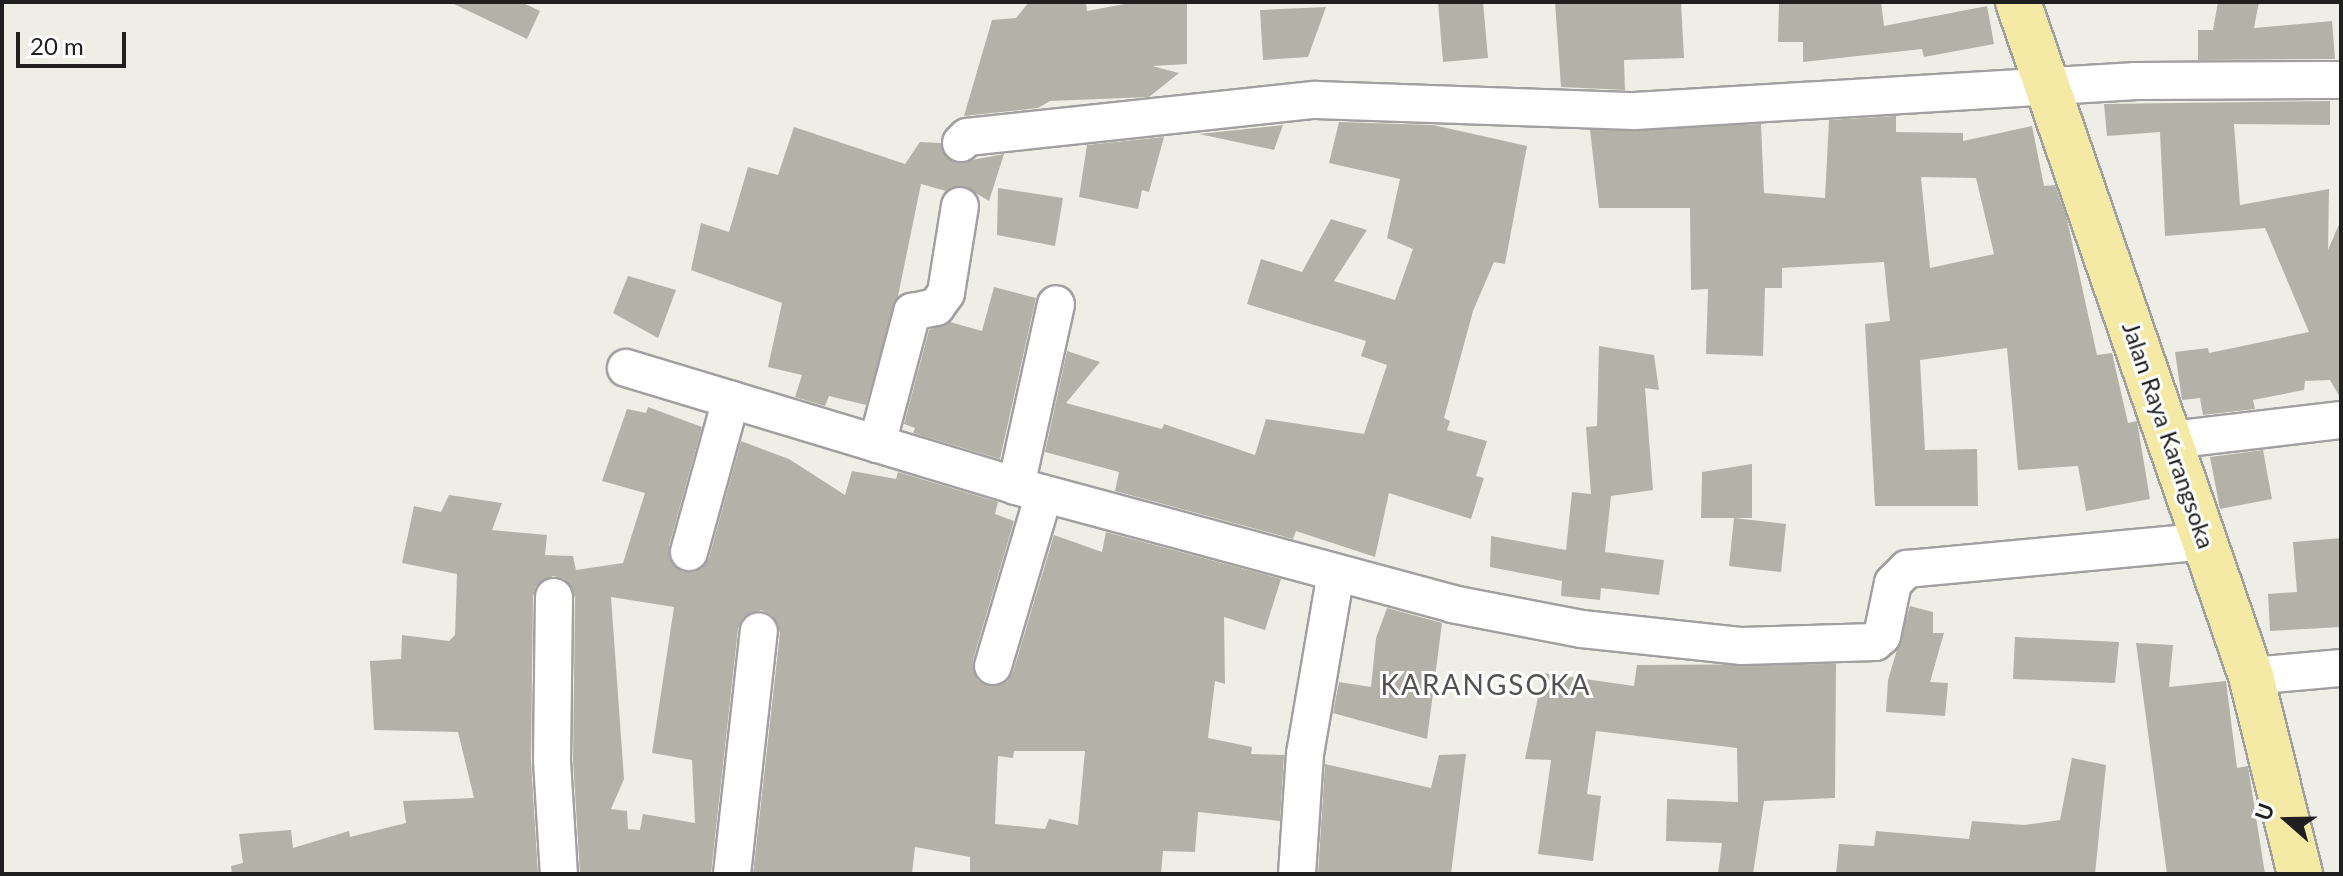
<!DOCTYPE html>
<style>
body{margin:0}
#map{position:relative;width:2343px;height:876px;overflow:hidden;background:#efeee6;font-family:Lato,sans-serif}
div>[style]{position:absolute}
.building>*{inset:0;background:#b4b1a8}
.roads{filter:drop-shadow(2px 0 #a0a0a0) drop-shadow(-2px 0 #a0a0a0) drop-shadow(0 2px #a0a0a0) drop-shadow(0 -2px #a0a0a0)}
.minor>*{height:36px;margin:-18px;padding:0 18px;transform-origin:18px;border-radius:18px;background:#fff}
.major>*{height:44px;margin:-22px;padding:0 22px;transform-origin:22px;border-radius:22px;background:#f4eaa5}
span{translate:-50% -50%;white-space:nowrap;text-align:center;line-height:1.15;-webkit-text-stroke:6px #fff;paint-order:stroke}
.street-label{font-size:24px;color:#1f1f1f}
.quarter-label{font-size:28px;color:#525252;letter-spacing:2px}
.frame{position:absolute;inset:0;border:4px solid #1f1f1f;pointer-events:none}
.north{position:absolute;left:2247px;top:780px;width:80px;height:80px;-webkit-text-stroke:6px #fff;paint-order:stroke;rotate:290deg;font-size:22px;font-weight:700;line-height:32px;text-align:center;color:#1f1f1f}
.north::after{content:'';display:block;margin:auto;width:28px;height:36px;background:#1f1f1f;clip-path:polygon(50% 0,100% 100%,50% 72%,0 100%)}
.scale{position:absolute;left:16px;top:32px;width:110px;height:36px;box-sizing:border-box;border:4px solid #1f1f1f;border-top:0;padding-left:10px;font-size:24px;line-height:28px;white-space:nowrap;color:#1f1f1f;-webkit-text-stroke:6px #fff;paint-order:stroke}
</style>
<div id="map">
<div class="building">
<div style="clip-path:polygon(450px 2px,521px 2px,540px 11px,527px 39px)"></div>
<div style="clip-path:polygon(1029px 2px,1086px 2px,1087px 11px,1135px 2px,1187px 2px,1187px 64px,1152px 66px,1179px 73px,1149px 97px,1050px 101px,1038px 108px,964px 116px,992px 20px,1016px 18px)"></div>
<div style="clip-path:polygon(1438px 2px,1483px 2px,1488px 58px,1443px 62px)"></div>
<div style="clip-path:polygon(1555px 2px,1681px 2px,1684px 58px,1624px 60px,1625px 90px,1561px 87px)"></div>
<div style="clip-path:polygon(1779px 2px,1881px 2px,1884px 26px,1987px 6px,1994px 44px,1924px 57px,1922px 49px,1803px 62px,1803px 42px,1778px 42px)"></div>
<div style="clip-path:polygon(2218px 2px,2259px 2px,2254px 28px,2332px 21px,2335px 59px,2198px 60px,2198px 30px,2213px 30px)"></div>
<div style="clip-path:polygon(1326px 7px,1308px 57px,1263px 60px,1260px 10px)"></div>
<div style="clip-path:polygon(2330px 101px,2330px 125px,2234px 124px,2240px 205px,2329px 189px,2328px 250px,2341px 220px,2341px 399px,2330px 380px,2305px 381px,2304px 390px,2253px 400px,2255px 409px,2203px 415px,2200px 398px,2182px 400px,2175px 352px,2208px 348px,2209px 353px,2309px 332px,2265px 228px,2165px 236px,2160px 132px,2107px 136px,2104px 104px)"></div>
<div style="clip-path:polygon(evenodd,1896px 116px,1896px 132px,1963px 133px,1963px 141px,2032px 126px,2044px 186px,2055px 185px,2067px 219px,2097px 355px,2112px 353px,2128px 423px,2137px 421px,2150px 499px,2086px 511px,2078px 466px,2018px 470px,2007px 348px,1920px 360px,1925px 450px,1977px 449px,1978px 506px,1875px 506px,1865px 324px,1890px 321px,1884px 262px,1782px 268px,1782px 288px,1765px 288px,1763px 356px,1706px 354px,1708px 289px,1691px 290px,1690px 208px,1599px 208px,1590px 130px,1761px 124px,1764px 193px,1825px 198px,1829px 120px,1896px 116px,1921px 177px,1976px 178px,1994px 254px,1930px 268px,1921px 177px)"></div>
<div style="clip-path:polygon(1339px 122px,1433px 125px,1527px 146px,1505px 264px,1494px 262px,1473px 311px,1444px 418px,1450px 421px,1447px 430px,1487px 441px,1476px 476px,1484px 478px,1471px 519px,1389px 493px,1375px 557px,1296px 531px,1293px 539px,1115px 491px,1119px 472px,1045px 452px,1067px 351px,1100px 362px,1066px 403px,1162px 429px,1164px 424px,1255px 455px,1266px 419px,1364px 434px,1387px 365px,1361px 356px,1366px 341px,1247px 304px,1261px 259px,1302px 272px,1331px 219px,1367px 230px,1334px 281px,1395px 300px,1413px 249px,1387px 238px,1400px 179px,1329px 163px)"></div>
<div style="clip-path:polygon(1283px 125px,1274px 150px,1199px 134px)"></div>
<div style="clip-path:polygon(794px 127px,905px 164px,920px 142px,941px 143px,946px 157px,956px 163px,1004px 154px,989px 201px,964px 186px,946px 191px,921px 184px,898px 296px,866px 405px,829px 396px,825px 406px,795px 397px,802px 375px,768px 367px,782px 303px,691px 270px,701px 223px,729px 232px,748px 167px,778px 175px)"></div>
<div style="clip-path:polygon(1164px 137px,1149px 192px,1142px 190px,1138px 209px,1079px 197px,1087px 145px)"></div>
<div style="clip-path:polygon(998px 188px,1063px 198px,1055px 246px,997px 235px)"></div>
<div style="clip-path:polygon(628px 276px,676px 290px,658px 338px,613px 313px)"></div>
<div style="clip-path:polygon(994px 287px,1036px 298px,1000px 459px,913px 433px,915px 428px,904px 424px,929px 330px,950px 322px,982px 331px)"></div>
<div style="clip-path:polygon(1599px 346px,1654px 355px,1659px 390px,1645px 388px,1653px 490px,1611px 496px,1605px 552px,1664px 560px,1659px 595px,1601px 588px,1600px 600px,1561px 596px,1562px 581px,1490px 567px,1491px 536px,1566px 550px,1572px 492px,1591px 494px,1586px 427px,1597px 426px)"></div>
<div style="clip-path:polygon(evenodd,648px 407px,702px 427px,669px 546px,669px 558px,683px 572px,695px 572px,709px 558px,741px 441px,789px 459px,845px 495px,852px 471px,896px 479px,898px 472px,998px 502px,995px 514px,1014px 521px,973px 660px,977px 680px,988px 686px,1007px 682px,1013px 672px,1054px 535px,1102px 552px,1106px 532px,1281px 579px,1265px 630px,1224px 617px,1225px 684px,1215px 681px,1208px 738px,1252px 747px,1251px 754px,1284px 755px,1280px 821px,1198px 812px,1195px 852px,1163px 851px,1161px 874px,970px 874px,970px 857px,915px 847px,912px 874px,753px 874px,780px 633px,772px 615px,761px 610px,743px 618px,738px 629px,711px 874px,580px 874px,573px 760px,575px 597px,565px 579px,553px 576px,536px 586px,533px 597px,531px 761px,538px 874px,232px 874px,231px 866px,243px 863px,239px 834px,291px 830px,293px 848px,349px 831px,350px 837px,406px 823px,403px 801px,474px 798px,458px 732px,374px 730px,370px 661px,401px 659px,402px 635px,449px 641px,455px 635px,457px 574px,402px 563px,414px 506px,441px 512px,449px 495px,502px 503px,492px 530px,547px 535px,545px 555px,573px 556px,576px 570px,623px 563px,645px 493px,602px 481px,627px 409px,646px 413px,648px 407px,611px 597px,674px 607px,652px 753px,692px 760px,695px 823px,643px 814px,640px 830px,628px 829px,627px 811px,611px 809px,624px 779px,611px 597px,648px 407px,1014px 751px,1085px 751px,1078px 825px,1049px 819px,1045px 829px,995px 824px,998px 756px,1013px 758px,1014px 751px)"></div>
<div style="clip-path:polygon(2263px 450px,2272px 499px,2220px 509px,2210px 457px)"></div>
<div style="clip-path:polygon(1752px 464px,1752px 518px,1701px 518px,1702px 472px)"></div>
<div style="clip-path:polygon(1734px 518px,1786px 524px,1781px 572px,1729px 566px)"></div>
<div style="clip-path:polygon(2341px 538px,2341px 627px,2270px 631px,2268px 594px,2297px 592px,2293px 542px)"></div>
<div style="clip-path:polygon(1910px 606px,1933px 612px,1933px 633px,1944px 633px,1930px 682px,1948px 683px,1945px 716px,1886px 712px,1888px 680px)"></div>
<div style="clip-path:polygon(1387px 608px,1442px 623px,1427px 739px,1333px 713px,1339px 682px,1371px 687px,1376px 638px)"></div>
<div style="clip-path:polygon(2015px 637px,2119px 642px,2115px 683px,2013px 679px)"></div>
<div style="clip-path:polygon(2136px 643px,2173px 645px,2169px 687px,2226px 681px,2237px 768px,2248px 766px,2265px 874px,2167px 874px)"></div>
<div style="clip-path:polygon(1836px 664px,1835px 798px,1764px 801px,1753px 874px,1718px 874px,1722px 843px,1666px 841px,1667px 799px,1738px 802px,1737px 748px,1596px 731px,1587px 794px,1601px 796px,1593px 861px,1538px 854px,1551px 760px,1525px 759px,1543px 673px,1634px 686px,1637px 665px)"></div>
<div style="clip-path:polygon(1466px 754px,1451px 874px,1318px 874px,1325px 764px,1431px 788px,1439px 755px)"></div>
<div style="clip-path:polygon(2072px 758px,2106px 765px,2095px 874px,1836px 874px,1839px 844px,1874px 846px,1876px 831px,1969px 839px,1972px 821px,2024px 825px,2060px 820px)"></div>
</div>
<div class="roads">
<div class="minor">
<div style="left:961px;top:143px;width:8px;rotate:-45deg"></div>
<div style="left:967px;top:137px;width:351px;rotate:-6.1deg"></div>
<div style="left:1316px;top:100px;width:319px;rotate:2deg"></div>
<div style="left:1635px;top:111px;width:502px;rotate:-3.43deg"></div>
<div style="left:2136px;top:81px;width:205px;rotate:-0.3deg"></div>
<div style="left:626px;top:368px;width:407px;rotate:16.8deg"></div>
<div style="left:1016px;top:486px;width:452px;rotate:15.1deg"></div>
<div style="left:1452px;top:604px;width:132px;rotate:10.9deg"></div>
<div style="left:1582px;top:629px;width:161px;rotate:6.1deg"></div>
<div style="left:1742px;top:646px;width:133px;rotate:-1.7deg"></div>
<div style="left:1875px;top:642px;width:9px;rotate:-41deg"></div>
<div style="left:1882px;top:636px;width:54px;rotate:-78.3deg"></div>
<div style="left:1893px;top:583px;width:20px;rotate:-45deg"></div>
<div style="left:1907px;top:569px;width:300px;rotate:-5.3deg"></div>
<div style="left:2171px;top:440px;width:171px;rotate:-6.7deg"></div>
<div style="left:877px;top:444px;width:137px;rotate:-75.1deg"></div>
<div style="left:912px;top:312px;width:25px;rotate:-12deg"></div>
<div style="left:936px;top:307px;width:17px;rotate:-54deg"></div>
<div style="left:946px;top:293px;width:88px;rotate:-80.9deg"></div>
<div style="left:1016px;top:486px;width:186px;rotate:-77.6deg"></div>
<div style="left:689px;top:552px;width:158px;rotate:-74.6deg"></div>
<div style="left:554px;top:597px;width:164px;rotate:90.7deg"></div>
<div style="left:552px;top:761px;width:113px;rotate:86.5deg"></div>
<div style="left:993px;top:666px;width:179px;rotate:-73.5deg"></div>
<div style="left:2251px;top:676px;width:90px;rotate:-5.1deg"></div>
<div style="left:732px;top:874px;width:244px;rotate:-83.7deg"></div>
<div style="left:1297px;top:874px;width:120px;rotate:-86.2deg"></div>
<div style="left:1305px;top:754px;width:184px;rotate:-80.3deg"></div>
</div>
<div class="major">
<div style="left:2018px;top:2px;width:713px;rotate:70.93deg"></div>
<div style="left:2251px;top:676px;width:204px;rotate:76.1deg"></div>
</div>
</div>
<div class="street-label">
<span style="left:2169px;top:435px;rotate:71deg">Jalan Raya Karangsoka</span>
</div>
<div class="quarter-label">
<span style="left:1486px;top:684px">KARANGSOKA</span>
</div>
<div class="frame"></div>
<div class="north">U</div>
<div class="scale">20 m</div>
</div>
